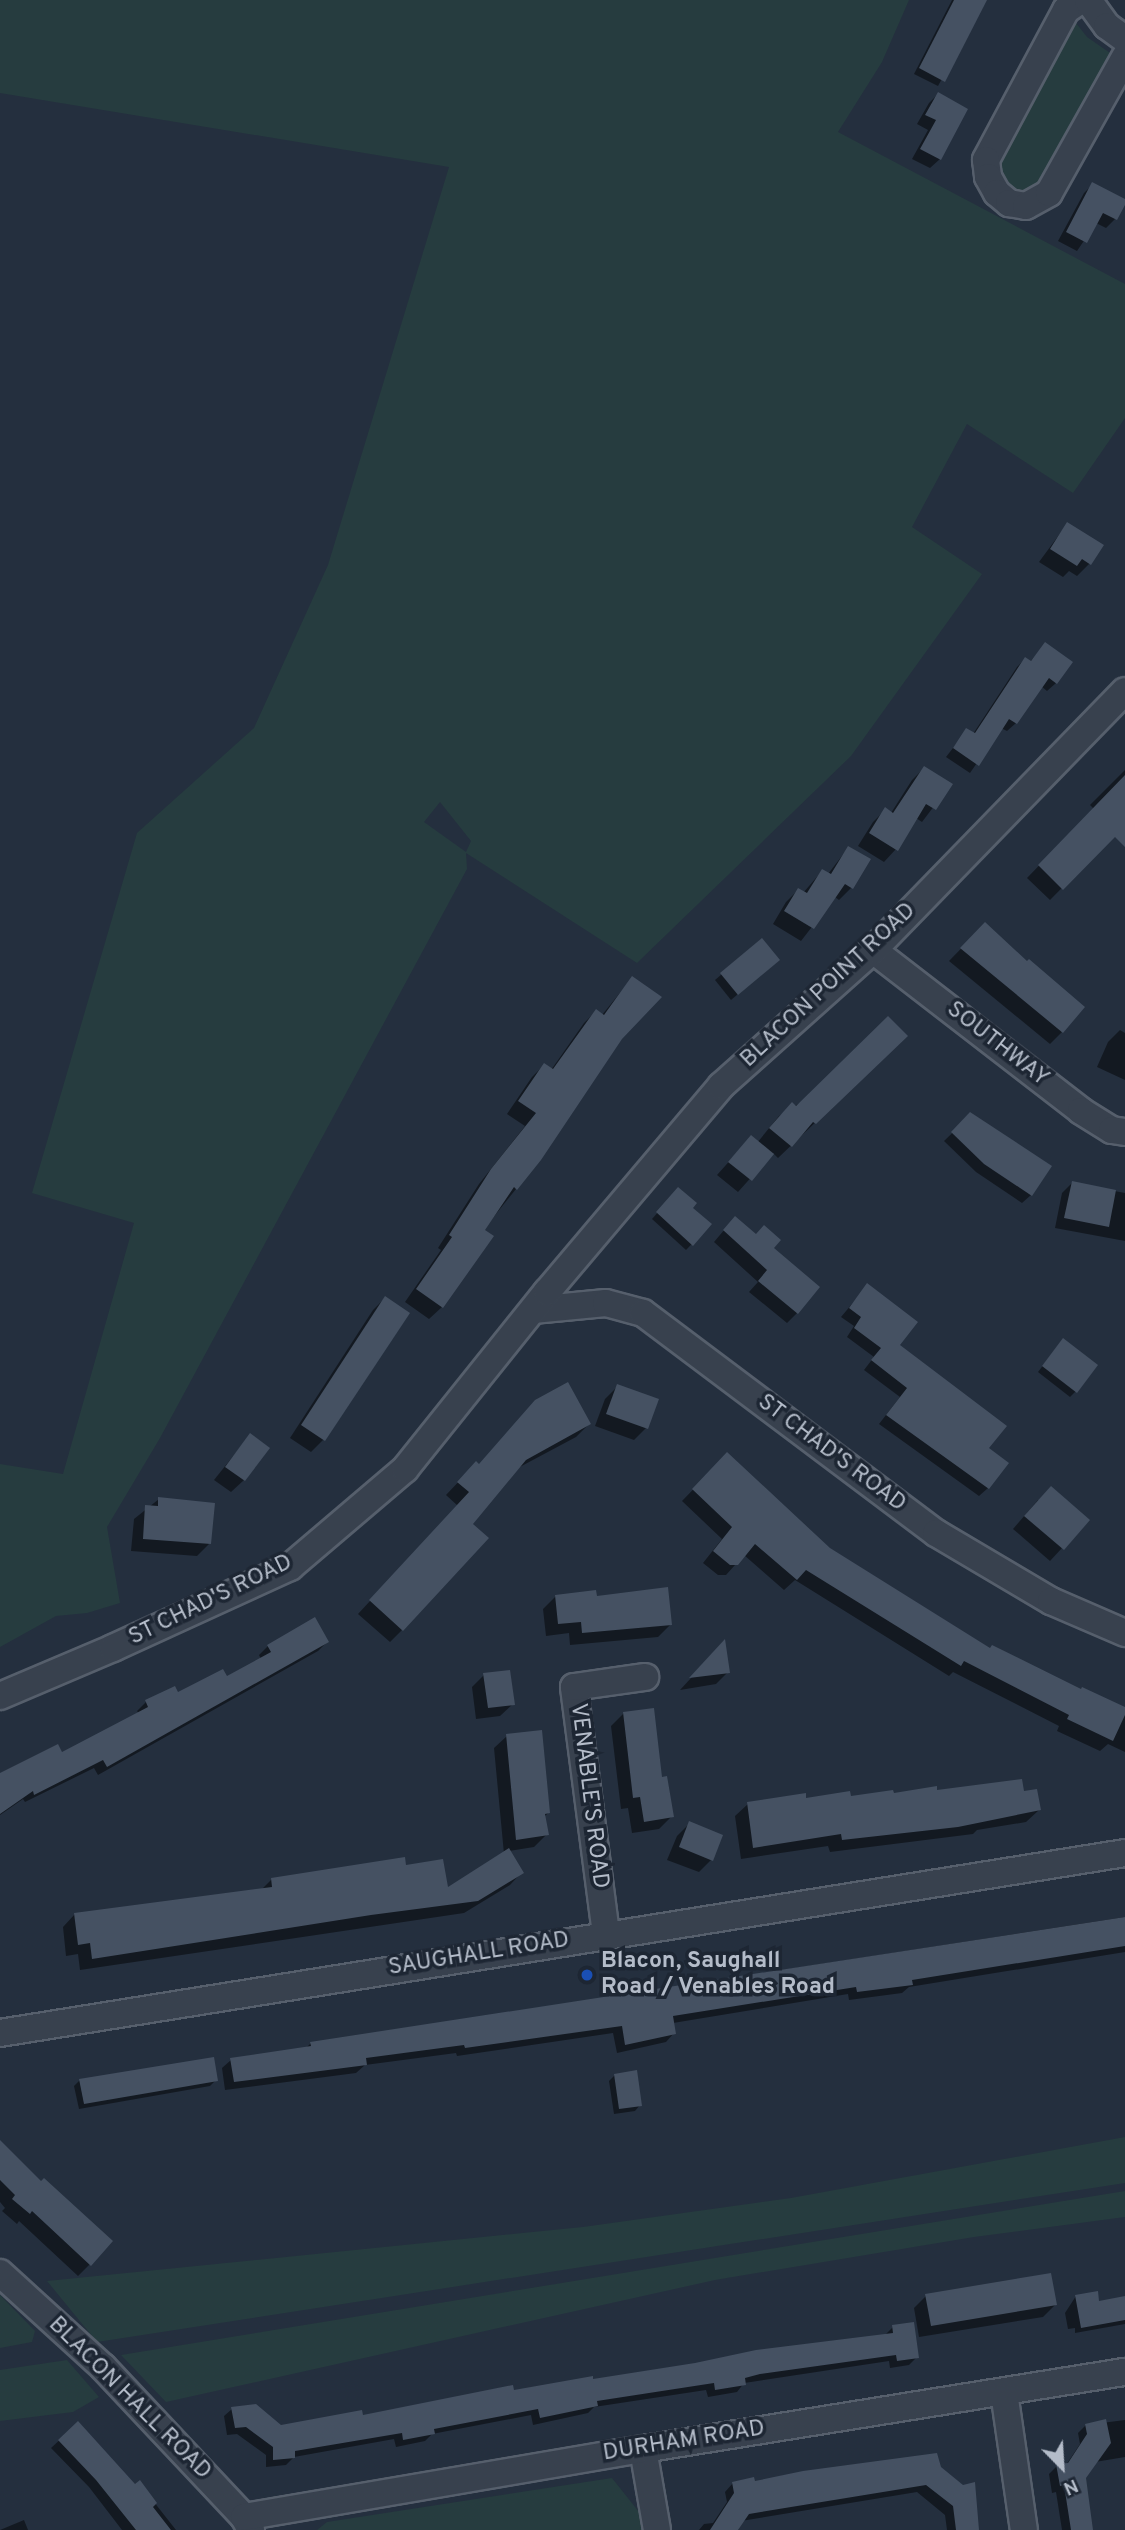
<!DOCTYPE html>
<style>
body{margin:0}
#map{position:relative;width:1125px;height:2530px;overflow:hidden;background:#242f3e;font-family:Overpass,sans-serif}
div>[style]{position:absolute}
.green>*{inset:0;background:#263c3f}
.shadow>*{inset:0;background:#0007}
.building>*{inset:0;background:#455162}
.roads{filter:drop-shadow(2px 0 #565f6c) drop-shadow(-2px 0 #565f6c) drop-shadow(0 2px #565f6c) drop-shadow(0 -2px #565f6c)}
.minor>*{height:26px;margin:-13px;padding:0 13px;transform-origin:13px;border-radius:13px;background:#38414e}
.dots>*{width:19px;height:19px;translate:-50% -50%;box-sizing:border-box;border:4px solid #1d2633;border-radius:50%}
span{translate:-50% -50%;white-space:nowrap;text-align:center;line-height:1.15;-webkit-text-stroke:7px #1d2633;paint-order:stroke}
.street-label{font-size:23px;color:#b4bcc9}
.poi-label{font-size:23px;color:#b4bcc9;font-weight:700}
.left{translate:0 -50%;text-align:left}
.north{position:absolute;left:1027px;top:2432px;width:70px;height:70px;-webkit-text-stroke:5px #1d2633;paint-order:stroke;rotate:156deg;font-size:19px;font-weight:700;line-height:28px;text-align:center;color:#b4bcc9}
.north::after{content:'';display:block;margin:auto;width:24px;height:32px;background:#b4bcc9;clip-path:polygon(50% 0,100% 100%,50% 72%,0 100%)}
</style>
<div id="map">
<div class="green">
<div style="clip-path:polygon(evenodd,0 0,909px 0,882px 62px,838px 132px,1125px 284px,1125px 418px,1073px 493px,967px 424px,912px 527px,982px 574px,851px 756px,637px 963px,466px 853px,467px 869px,160px 1438px,107px 1527px,120px 1603px,87px 1613px,56px 1616px,0 1647px,0 1464px,63px 1474px,134px 1223px,32px 1193px,137px 833px,254px 728px,328px 565px,449px 167px,0 93px,0 0,440px 802px,471px 841px,466px 852px,424px 822px,440px 802px)"></div>
<div style="clip-path:polygon(1076px 23px,1087px 37px,1113px 55px,1038px 187px,1018px 196px,1007px 188px,997px 164px)"></div>
<div style="clip-path:polygon(1125px 2137px,1125px 2183px,97px 2342px,47px 2281px,583px 2227px,791px 2198px)"></div>
<div style="clip-path:polygon(1125px 2191px,1125px 2217px,974px 2237px,715px 2280px,166px 2402px,121px 2355px)"></div>
<div style="clip-path:polygon(0 2295px,35px 2331px,32px 2342px,0 2348px)"></div>
<div style="clip-path:polygon(67px 2360px,99px 2397px,73px 2412px,0 2421px,0 2370px)"></div>
<div style="clip-path:polygon(612px 2478px,643px 2517px,646px 2530px,317px 2530px,327px 2522px)"></div>
</div>
<div class="shadow">
<div style="clip-path:polygon(952px 0,985px 0,938px 86px,914px 74px)"></div>
<div style="clip-path:polygon(938px 94px,940px 159px,930px 168px,912px 159px,928px 130px,917px 124px,929px 103px)"></div>
<div style="clip-path:polygon(1093px 184px,1125px 201px,1115px 219px,1106px 228px,1096px 223px,1077px 251px,1058px 241px,1084px 193px)"></div>
<div style="clip-path:polygon(1067px 524px,1090px 563px,1077px 576px,1069px 571px,1063px 577px,1039px 562px)"></div>
<div style="clip-path:polygon(1045px 644px,1056px 683px,1047px 691px,1041px 686px,1016px 723px,1007px 731px,1001px 728px,970px 773px,946px 757px,967px 730px,973px 734px,1017px 667px,1025px 659px,1030px 662px)"></div>
<div style="clip-path:polygon(924px 768px,950px 785px,922px 822px,916px 818px,896px 849px,884px 862px,858px 846px,873px 822px,885px 810px,891px 813px,912px 780px)"></div>
<div style="clip-path:polygon(1125px 770px,1125px 817px,1122px 827px,1050px 900px,1027px 878px,1094px 809px,1090px 805px)"></div>
<div style="clip-path:polygon(848px 848px,852px 887px,839px 900px,835px 897px,801px 941px,773px 924px,786px 902px,798px 890px,803px 893px,822px 871px,828px 874px)"></div>
<div style="clip-path:polygon(985px 924px,1062px 1032px,1050px 1044px,949px 961px)"></div>
<div style="clip-path:polygon(762px 940px,772px 965px,731px 1000px,715px 980px)"></div>
<div style="clip-path:polygon(632px 978px,621px 1037px,516px 1189px,483px 1230px,492px 1236px,442px 1307px,429px 1319px,405px 1302px,441px 1250px,438px 1248px,479px 1184px,525px 1126px,507px 1114px,532px 1077px,544px 1065px,551px 1070px,584px 1023px,596px 1011px,602px 1015px)"></div>
<div style="clip-path:polygon(1120px 1030px,1125px 1033px,1125px 1080px,1097px 1067px,1108px 1042px)"></div>
<div style="clip-path:polygon(906px 1036px,778px 1158px,773px 1153px,738px 1192px,717px 1175px,751px 1137px,757px 1143px,779px 1116px)"></div>
<div style="clip-path:polygon(971px 1115px,1031px 1195px,1022px 1203px,976px 1172px,944px 1141px)"></div>
<div style="clip-path:polygon(1072px 1183px,1125px 1193px,1125px 1241px,1055px 1228px,1062px 1193px)"></div>
<div style="clip-path:polygon(673px 1195px,710px 1225px,686px 1250px,652px 1219px)"></div>
<div style="clip-path:polygon(725px 1229px,771px 1248px,797px 1313px,787px 1323px,749px 1292px,758px 1282px,714px 1242px)"></div>
<div style="clip-path:polygon(867px 1286px,898px 1345px,987px 1449px,988px 1488px,979px 1496px,879px 1424px,900px 1397px,864px 1370px,874px 1357px,847px 1337px,854px 1326px,841px 1317px)"></div>
<div style="clip-path:polygon(385px 1298px,323px 1440px,311px 1452px,290px 1438px,373px 1310px)"></div>
<div style="clip-path:polygon(1058px 1346px,1076px 1391px,1070px 1397px,1038px 1372px)"></div>
<div style="clip-path:polygon(618px 1386px,646px 1428px,634px 1440px,595px 1426px,605px 1399px)"></div>
<div style="clip-path:polygon(589px 1424px,576px 1437px,516px 1469px,471px 1524px,402px 1630px,390px 1642px,358px 1614px,458px 1506px,446px 1495px,464px 1476px,478px 1465px)"></div>
<div style="clip-path:polygon(250px 1435px,244px 1480px,231px 1492px,214px 1480px)"></div>
<div style="clip-path:polygon(716px 1466px,828px 1549px,990px 1650px,1125px 1711px,1125px 1752px,1108px 1744px,1100px 1751px,1057px 1731px,1059px 1726px,953px 1672px,949px 1676px,795px 1580px,784px 1590px,744px 1555px,726px 1575px,718px 1575px,703px 1563px,722px 1539px,682px 1501px)"></div>
<div style="clip-path:polygon(159px 1499px,209px 1544px,197px 1556px,131px 1551px,134px 1519px)"></div>
<div style="clip-path:polygon(1038px 1500px,1088px 1520px,1050px 1561px,1013px 1529px)"></div>
<div style="clip-path:polygon(556px 1596px,595px 1598px,671px 1624px,658px 1637px,570px 1645px,569px 1633px,546px 1636px,543px 1609px)"></div>
<div style="clip-path:polygon(327px 1642px,318px 1651px,98px 1775px,94px 1768px,25px 1802px,23px 1799px,0 1815px,0 1775px,61px 1754px,139px 1714px,137px 1711px,146px 1702px,226px 1678px,261px 1659px,259px 1655px,268px 1646px)"></div>
<div style="clip-path:polygon(713px 1654px,728px 1672px,716px 1684px,680px 1690px)"></div>
<div style="clip-path:polygon(484px 1675px,513px 1704px,500px 1716px,476px 1719px,472px 1687px)"></div>
<div style="clip-path:polygon(624px 1713px,661px 1779px,672px 1816px,659px 1829px,632px 1833px,628px 1808px,621px 1809px,611px 1726px)"></div>
<div style="clip-path:polygon(507px 1736px,549px 1812px,544px 1817px,547px 1834px,534px 1847px,509px 1851px,522px 1872px,510px 1885px,464px 1913px,80px 1970px,78px 1954px,66px 1956px,63px 1927px,75px 1914px,261px 1890px,271px 1880px,405px 1867px,446px 1890px,504px 1854px,494px 1748px)"></div>
<div style="clip-path:polygon(936px 1792px,1022px 1793px,1039px 1810px,1026px 1822px,977px 1830px,973px 1834px,830px 1852px,828px 1846px,741px 1859px,735px 1816px,748px 1804px)"></div>
<div style="clip-path:polygon(690px 1823px,711px 1860px,699px 1872px,667px 1860px,677px 1836px)"></div>
<div style="clip-path:polygon(1125px 1917px,1125px 1952px,909px 1987px,902px 1993px,849px 2000px,848px 1994px,673px 2023px,674px 2033px,666px 2042px,617px 2053px,613px 2033px,457px 2056px,456px 2053px,365px 2065px,356px 2073px,225px 2090px,222px 2068px,231px 2060px,306px 2048px,311px 2043px)"></div>
<div style="clip-path:polygon(615px 2075px,640px 2105px,635px 2111px,614px 2114px,609px 2081px)"></div>
<div style="clip-path:polygon(80px 2080px,216px 2080px,210px 2086px,79px 2109px,74px 2086px)"></div>
<div style="clip-path:polygon(0 2142px,90px 2264px,78px 2276px,19px 2221px,17px 2224px,2px 2211px,5px 2208px,0 2202px)"></div>
<div style="clip-path:polygon(926px 2296px,1056px 2304px,1043px 2317px,919px 2337px,914px 2308px)"></div>
<div style="clip-path:polygon(1076px 2296px,1098px 2303px,1125px 2298px,1125px 2324px,1075px 2333px,1075px 2328px,1068px 2329px,1065px 2313px)"></div>
<div style="clip-path:polygon(893px 2327px,917px 2357px,909px 2365px,890px 2368px,889px 2361px,751px 2382px,744px 2383px,737px 2392px,708px 2397px,706px 2390px,594px 2407px,588px 2413px,533px 2425px,531px 2415px,432px 2434px,425px 2441px,396px 2447px,394px 2439px,294px 2457px,286px 2465px,266px 2467px,266px 2455px,237px 2434px,227px 2435px,224px 2416px,232px 2409px,281px 2427px,361px 2417px,885px 2335px)"></div>
<div style="clip-path:polygon(1125px 2420px,1125px 2457px,1095px 2462px,1084px 2478px,1092px 2530px,1062px 2530px,1056px 2492px,1052px 2493px,1049px 2474px,1057px 2466px,1066px 2465px,1080px 2444px,1078px 2433px,1086px 2425px)"></div>
<div style="clip-path:polygon(78px 2423px,135px 2486px,139px 2483px,176px 2530px,122px 2530px,89px 2487px,51px 2448px)"></div>
<div style="clip-path:polygon(939px 2468px,962px 2487px,974px 2484px,977px 2530px,947px 2530px,945px 2515px,917px 2492px,741px 2521px,738px 2530px,699px 2530px,704px 2524px,713px 2523px,727px 2502px,725px 2492px,733px 2483px)"></div>
<div style="clip-path:polygon(24px 2520px,28px 2530px,0 2530px)"></div>
</div>
<div class="building">
<div style="clip-path:polygon(954px 0,987px 0,945px 82px,919px 68px)"></div>
<div style="clip-path:polygon(938px 92px,968px 109px,941px 160px,920px 149px,936px 120px,925px 115px)"></div>
<div style="clip-path:polygon(1092px 182px,1125px 199px,1125px 205px,1117px 220px,1103px 213px,1087px 243px,1066px 232px)"></div>
<div style="clip-path:polygon(1067px 522px,1104px 545px,1091px 565px,1082px 559px,1077px 566px,1050px 549px)"></div>
<div style="clip-path:polygon(1045px 642px,1073px 662px,1057px 684px,1049px 678px,1017px 724px,1009px 719px,979px 766px,953px 748px,966px 728px,975px 733px,1025px 657px,1031px 661px)"></div>
<div style="clip-path:polygon(924px 766px,953px 784px,936px 810px,926px 804px,898px 851px,869px 833px,885px 807px,893px 813px)"></div>
<div style="clip-path:polygon(1125px 775px,1125px 847px,1115px 837px,1063px 890px,1038px 865px)"></div>
<div style="clip-path:polygon(848px 846px,871px 859px,853px 889px,845px 884px,814px 929px,784px 911px,798px 888px,807px 893px,822px 869px,831px 874px)"></div>
<div style="clip-path:polygon(985px 922px,1027px 961px,1029px 959px,1085px 1007px,1063px 1033px,960px 948px)"></div>
<div style="clip-path:polygon(762px 938px,780px 960px,738px 995px,720px 973px)"></div>
<div style="clip-path:polygon(632px 976px,662px 997px,622px 1039px,541px 1160px,517px 1190px,514px 1187px,485px 1230px,494px 1236px,443px 1308px,416px 1289px,452px 1237px,449px 1235px,491px 1169px,536px 1113px,518px 1101px,544px 1063px,553px 1069px,596px 1009px,604px 1015px)"></div>
<div style="clip-path:polygon(888px 1016px,908px 1036px,816px 1124px,813px 1122px,792px 1147px,769px 1128px,792px 1102px,796px 1106px)"></div>
<div style="clip-path:polygon(970px 1112px,1052px 1166px,1032px 1196px,984px 1164px,951px 1132px)"></div>
<div style="clip-path:polygon(751px 1135px,774px 1154px,752px 1181px,728px 1162px)"></div>
<div style="clip-path:polygon(1072px 1181px,1116px 1190px,1109px 1227px,1064px 1218px)"></div>
<div style="clip-path:polygon(678px 1187px,697px 1203px,693px 1208px,712px 1224px,693px 1246px,656px 1212px)"></div>
<div style="clip-path:polygon(735px 1216px,756px 1234px,764px 1225px,781px 1240px,774px 1248px,820px 1287px,798px 1314px,758px 1281px,767px 1270px,723px 1230px)"></div>
<div style="clip-path:polygon(867px 1283px,918px 1322px,900px 1345px,1007px 1426px,989px 1448px,1009px 1463px,989px 1489px,886px 1415px,907px 1388px,871px 1360px,881px 1348px,854px 1328px,861px 1317px,849px 1308px)"></div>
<div style="clip-path:polygon(385px 1296px,410px 1313px,325px 1441px,301px 1425px)"></div>
<div style="clip-path:polygon(1063px 1338px,1098px 1365px,1077px 1393px,1042px 1366px)"></div>
<div style="clip-path:polygon(568px 1382px,591px 1424px,526px 1460px,473px 1524px,489px 1538px,403px 1631px,369px 1600px,469px 1492px,457px 1482px,476px 1461px,479px 1464px,535px 1400px)"></div>
<div style="clip-path:polygon(617px 1384px,659px 1399px,648px 1429px,606px 1414px)"></div>
<div style="clip-path:polygon(250px 1433px,270px 1448px,245px 1481px,225px 1467px)"></div>
<div style="clip-path:polygon(727px 1452px,830px 1548px,990px 1648px,992px 1645px,1081px 1689px,1082px 1687px,1125px 1707px,1125px 1715px,1113px 1741px,1067px 1719px,1069px 1715px,964px 1661px,961px 1666px,806px 1570px,797px 1580px,755px 1544px,738px 1565px,730px 1565px,713px 1551px,732px 1527px,692px 1489px)"></div>
<div style="clip-path:polygon(1051px 1486px,1090px 1520px,1064px 1550px,1024px 1516px)"></div>
<div style="clip-path:polygon(158px 1497px,215px 1503px,211px 1544px,143px 1539px,145px 1505px,158px 1506px)"></div>
<div style="clip-path:polygon(668px 1587px,672px 1625px,582px 1633px,581px 1622px,558px 1624px,555px 1595px,596px 1590px,597px 1596px)"></div>
<div style="clip-path:polygon(315px 1617px,329px 1642px,107px 1767px,103px 1760px,34px 1795px,33px 1791px,0 1814px,0 1773px,58px 1744px,62px 1752px,148px 1707px,145px 1700px,175px 1686px,178px 1692px,223px 1669px,227px 1676px,271px 1652px,267px 1645px)"></div>
<div style="clip-path:polygon(725px 1639px,730px 1673px,689px 1678px)"></div>
<div style="clip-path:polygon(510px 1670px,515px 1705px,488px 1708px,483px 1673px)"></div>
<div style="clip-path:polygon(654px 1708px,662px 1777px,667px 1776px,674px 1817px,644px 1822px,640px 1797px,633px 1798px,623px 1712px)"></div>
<div style="clip-path:polygon(542px 1730px,550px 1813px,545px 1814px,549px 1835px,516px 1840px,506px 1734px)"></div>
<div style="clip-path:polygon(1022px 1779px,1024px 1791px,1037px 1789px,1041px 1810px,958px 1827px,842px 1840px,841px 1834px,753px 1848px,747px 1802px,806px 1793px,806px 1798px,850px 1791px,851px 1796px,893px 1790px,894px 1793px,937px 1786px,937px 1790px)"></div>
<div style="clip-path:polygon(689px 1821px,723px 1835px,713px 1861px,679px 1847px)"></div>
<div style="clip-path:polygon(509px 1848px,524px 1873px,478px 1901px,371px 1915px,92px 1959px,90px 1943px,78px 1945px,74px 1913px,272px 1887px,271px 1878px,405px 1857px,406px 1865px,443px 1859px,448px 1887px)"></div>
<div style="clip-path:polygon(1125px 1917px,1125px 1946px,912px 1980px,913px 1985px,857px 1992px,856px 1987px,673px 2016px,676px 2034px,625px 2045px,622px 2026px,465px 2048px,464px 2045px,366px 2058px,367px 2065px,234px 2082px,230px 2058px,311px 2046px,310px 2042px)"></div>
<div style="clip-path:polygon(214px 2057px,218px 2081px,84px 2104px,79px 2079px)"></div>
<div style="clip-path:polygon(637px 2070px,642px 2106px,619px 2109px,614px 2074px)"></div>
<div style="clip-path:polygon(0 2140px,41px 2181px,44px 2178px,113px 2241px,91px 2266px,32px 2211px,30px 2214px,12px 2199px,15px 2195px,0 2180px)"></div>
<div style="clip-path:polygon(1051px 2273px,1057px 2305px,931px 2326px,925px 2294px)"></div>
<div style="clip-path:polygon(1098px 2291px,1099px 2301px,1125px 2296px,1125px 2320px,1081px 2328px,1075px 2295px)"></div>
<div style="clip-path:polygon(914px 2322px,919px 2358px,897px 2361px,896px 2355px,760px 2374px,745px 2378px,746px 2385px,715px 2390px,714px 2383px,597px 2401px,598px 2406px,540px 2418px,538px 2409px,434px 2429px,435px 2434px,403px 2440px,402px 2433px,295px 2451px,295px 2458px,273px 2460px,273px 2447px,246px 2427px,235px 2428px,231px 2407px,256px 2404px,281px 2425px,362px 2410px,363px 2415px,513px 2385px,514px 2390px,593px 2376px,593px 2379px,695px 2363px,756px 2350px,893px 2333px,892px 2325px)"></div>
<div style="clip-path:polygon(1106px 2419px,1111px 2443px,1086px 2478px,1093px 2530px,1071px 2530px,1064px 2485px,1060px 2486px,1056px 2464px,1068px 2463px,1087px 2434px,1085px 2424px)"></div>
<div style="clip-path:polygon(78px 2421px,135px 2484px,140px 2480px,157px 2503px,153px 2507px,171px 2530px,136px 2530px,96px 2480px,58px 2440px)"></div>
<div style="clip-path:polygon(937px 2453px,941px 2467px,963px 2485px,975px 2482px,979px 2530px,956px 2530px,953px 2506px,926px 2485px,749px 2514px,738px 2530px,710px 2530px,734px 2493px,732px 2482px,754px 2477px,755px 2481px,803px 2471px)"></div>
</div>
<div class="roads">
<div class="minor">
<div style="left:1081px;top:0;width:18px;rotate:146deg"></div>
<div style="left:1066px;top:10px;width:170px;rotate:118.1deg"></div>
<div style="left:986px;top:160px;width:17px;rotate:83deg"></div>
<div style="left:988px;top:177px;width:18px;rotate:61deg"></div>
<div style="left:997px;top:193px;width:16px;rotate:40deg"></div>
<div style="left:1009px;top:203px;width:17px;rotate:10deg"></div>
<div style="left:1026px;top:206px;width:26px;rotate:-29deg"></div>
<div style="left:1049px;top:193px;width:156px;rotate:-60.8deg"></div>
<div style="left:1088px;top:0;width:32px;rotate:54deg"></div>
<div style="left:1107px;top:26px;width:22px;rotate:36deg"></div>
<div style="left:873px;top:950px;width:263px;rotate:37.7deg"></div>
<div style="left:1081px;top:1111px;width:36px;rotate:32deg"></div>
<div style="left:1112px;top:1130px;width:13px;rotate:9deg"></div>
<div style="left:533px;top:1310px;width:73px;rotate:-5.5deg"></div>
<div style="left:606px;top:1303px;width:38px;rotate:15deg"></div>
<div style="left:643px;top:1313px;width:366px;rotate:36.9deg"></div>
<div style="left:936px;top:1533px;width:134px;rotate:30.6deg"></div>
<div style="left:1051px;top:1601px;width:81px;rotate:23.4deg"></div>
<div style="left:0;top:1696px;width:123px;rotate:-23deg"></div>
<div style="left:113px;top:1648px;width:195px;rotate:-24.6deg"></div>
<div style="left:290px;top:1567px;width:151px;rotate:-40.4deg"></div>
<div style="left:405px;top:1469px;width:227px;rotate:-51.3deg"></div>
<div style="left:547px;top:1292px;width:270px;rotate:-49.8deg"></div>
<div style="left:721px;top:1086px;width:204px;rotate:-41.8deg"></div>
<div style="left:873px;top:950px;width:361px;rotate:-45.8deg"></div>
<div style="left:606px;top:1934px;width:249px;rotate:-97.4deg"></div>
<div style="left:574px;top:1687px;width:72px;rotate:-8deg"></div>
<div style="left:0;top:2033px;width:1139px;rotate:-9.09deg"></div>
<div style="left:0;top:2273px;width:139px;rotate:42.4deg"></div>
<div style="left:103px;top:2367px;width:206px;rotate:46.8deg"></div>
<div style="left:244px;top:2517px;width:15px;rotate:62deg"></div>
<div style="left:1004px;top:2392px;width:139px;rotate:81.8deg"></div>
<div style="left:643px;top:2449px;width:82px;rotate:80.2deg"></div>
<div style="left:244px;top:2517px;width:405px;rotate:-9.7deg"></div>
<div style="left:643px;top:2449px;width:488px;rotate:-9.1deg"></div>
</div>
</div>
<div class="dots">
<div style="left:587px;top:1975px;background:#1a4fb4"></div>
</div>
<div class="street-label">
<span style="left:829px;top:986px;rotate:-43deg">BLACON POINT ROAD</span>
<span style="left:997px;top:1045px;rotate:38deg">SOUTHWAY</span>
<span style="left:831px;top:1454px;rotate:37deg">ST CHAD'S ROAD</span>
<span style="left:211px;top:1601px;rotate:-26deg">ST CHAD'S ROAD</span>
<span style="left:588px;top:1796px;rotate:83deg">VENABLE'S ROAD</span>
<span style="left:479px;top:1955px;rotate:-9deg">SAUGHALL ROAD</span>
<span style="left:129px;top:2399px;rotate:45deg">BLACON HALL ROAD</span>
<span style="left:684px;top:2442px;rotate:-9deg">DURHAM ROAD</span>
</div>
<div class="poi-label">
<span class="left" style="left:601px;top:1975px">Blacon, Saughall<br>Road / Venables Road</span>
</div>
<div class="north">N</div>
</div>
